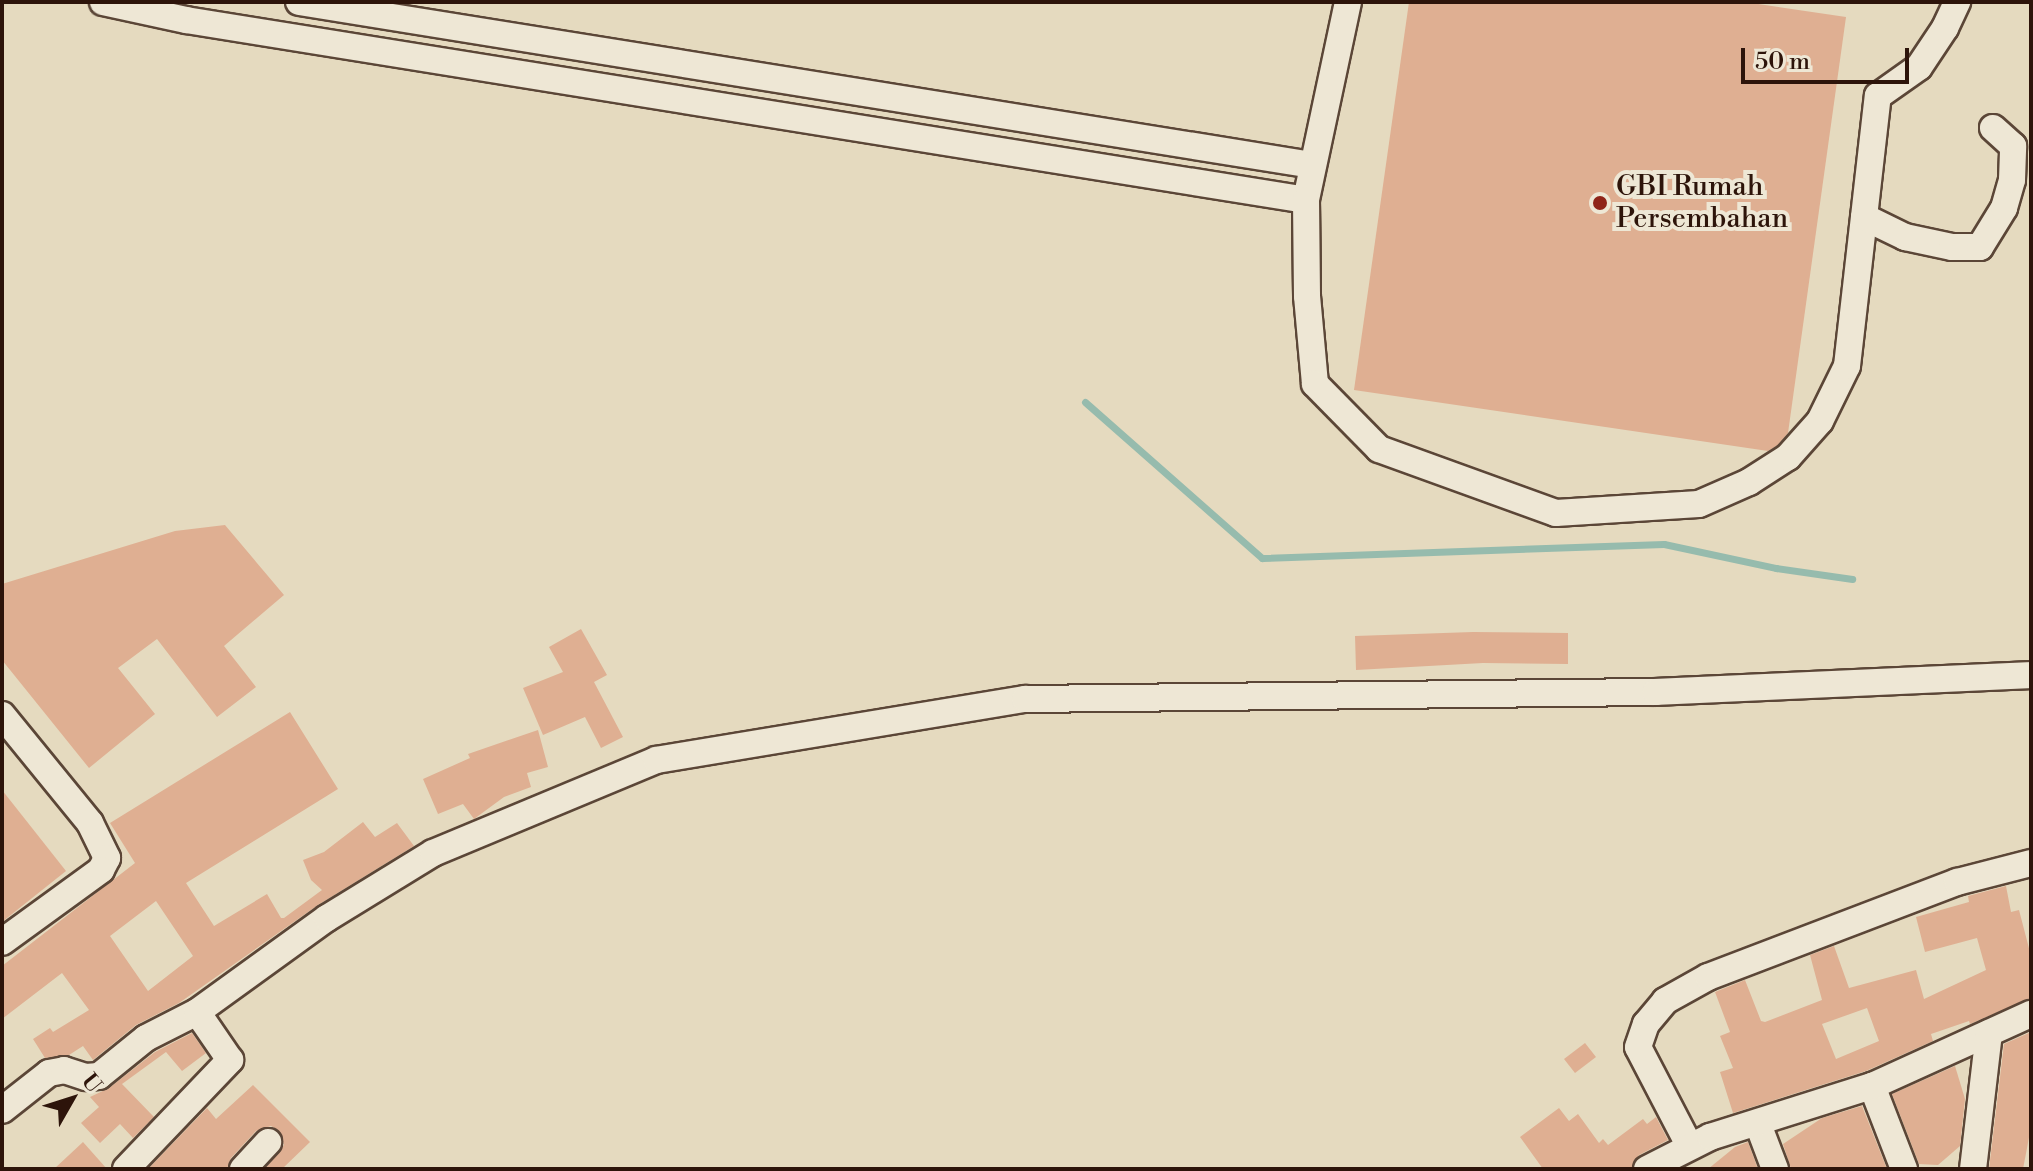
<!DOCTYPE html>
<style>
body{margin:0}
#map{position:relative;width:2033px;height:1171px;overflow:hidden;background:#e5dabf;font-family:"Libre Bodoni",serif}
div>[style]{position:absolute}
.stream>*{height:7px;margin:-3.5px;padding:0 3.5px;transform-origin:3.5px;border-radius:3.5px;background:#96bbad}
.building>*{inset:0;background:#dfaf92}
.roads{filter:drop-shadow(2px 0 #5b4637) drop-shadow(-2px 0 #5b4637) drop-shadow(0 2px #5b4637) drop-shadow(0 -2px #5b4637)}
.minor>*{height:26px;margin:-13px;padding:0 13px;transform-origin:13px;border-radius:13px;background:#eee7d5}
.dots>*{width:22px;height:22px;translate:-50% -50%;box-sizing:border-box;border:4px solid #eee7d5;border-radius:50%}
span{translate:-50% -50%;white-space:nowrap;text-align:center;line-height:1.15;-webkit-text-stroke:8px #eee7d5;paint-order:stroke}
.poi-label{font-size:28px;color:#2d140a}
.left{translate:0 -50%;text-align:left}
.frame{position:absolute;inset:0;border:4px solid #2d140a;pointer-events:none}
.north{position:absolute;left:32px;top:1059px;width:80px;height:80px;-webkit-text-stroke:6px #eee7d5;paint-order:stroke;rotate:51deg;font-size:22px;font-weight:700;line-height:32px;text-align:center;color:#2d140a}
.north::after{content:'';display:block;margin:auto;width:28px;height:36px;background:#2d140a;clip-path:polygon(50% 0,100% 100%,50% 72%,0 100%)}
.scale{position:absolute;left:1741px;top:48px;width:168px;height:36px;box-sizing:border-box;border:4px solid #2d140a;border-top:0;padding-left:10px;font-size:24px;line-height:28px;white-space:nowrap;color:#2d140a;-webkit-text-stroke:6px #eee7d5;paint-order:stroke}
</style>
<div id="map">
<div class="stream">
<div style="left:1085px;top:402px;width:236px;rotate:41.4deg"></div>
<div style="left:1262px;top:558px;width:402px;rotate:-2deg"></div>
<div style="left:1664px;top:544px;width:115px;rotate:12.1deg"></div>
<div style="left:1776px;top:568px;width:77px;rotate:8.2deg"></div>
</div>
<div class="building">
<div style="clip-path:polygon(1409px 2px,1745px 2px,1846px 17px,1788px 433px,1778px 445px,1768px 451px,1354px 390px)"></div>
<div style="clip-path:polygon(225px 525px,284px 595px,224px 646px,256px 687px,217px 717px,157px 639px,118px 668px,155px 714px,89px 768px,2px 660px,2px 584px,175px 531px)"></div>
<div style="clip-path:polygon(581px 629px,607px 675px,594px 682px,623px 737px,601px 748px,585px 717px,543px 735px,523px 688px,563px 672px,549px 647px)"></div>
<div style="clip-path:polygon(1473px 632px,1568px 633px,1568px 664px,1483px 663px,1356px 670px,1355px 636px)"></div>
<div style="clip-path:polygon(evenodd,290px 712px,338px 789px,186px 883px,214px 926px,267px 894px,281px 918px,284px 918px,322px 890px,311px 880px,303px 860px,324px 852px,363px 822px,375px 837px,397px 823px,414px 846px,318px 905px,179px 1003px,136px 1025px,93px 1060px,83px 1046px,69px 1055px,45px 1058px,33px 1039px,50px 1028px,53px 1032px,89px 1010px,62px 973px,2px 1019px,2px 966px,135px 863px,110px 823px,290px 712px,156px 901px,193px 956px,148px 991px,110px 936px,156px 901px)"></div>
<div style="clip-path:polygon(538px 730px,548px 767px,527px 773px,531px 787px,504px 797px,474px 819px,463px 804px,438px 814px,423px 779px,470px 758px,468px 754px)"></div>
<div style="clip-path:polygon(2px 790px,66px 871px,2px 922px)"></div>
<div style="clip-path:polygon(evenodd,2006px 886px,2011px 912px,2019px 910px,2031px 956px,2031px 998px,1970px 1024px,1969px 1021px,1931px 1034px,1933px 1041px,1866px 1071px,1733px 1113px,1720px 1072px,1733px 1068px,1720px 1036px,1730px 1032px,1715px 992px,1745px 980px,1761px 1021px,1765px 1022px,1822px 1000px,1810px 955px,1834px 946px,1849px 988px,1916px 970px,1924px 999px,1986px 970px,1977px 938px,1925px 952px,1916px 917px,1969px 902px,1968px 896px,2006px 886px,1867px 1008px,1879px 1041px,1836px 1059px,1822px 1024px,1867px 1008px)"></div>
<div style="clip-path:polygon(2031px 1032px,2031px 1127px,2023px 1169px,1989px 1169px,2004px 1044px)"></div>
<div style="clip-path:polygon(192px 1033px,206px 1053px,182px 1071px,166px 1052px,122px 1084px,154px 1117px,133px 1138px,120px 1124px,100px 1143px,81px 1123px,99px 1107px,90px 1097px,109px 1088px,155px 1052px)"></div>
<div style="clip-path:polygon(1585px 1043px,1596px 1057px,1575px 1073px,1564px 1059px)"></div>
<div style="clip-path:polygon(1955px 1066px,1965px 1099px,1960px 1146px,1938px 1165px,1919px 1164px,1892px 1094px)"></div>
<div style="clip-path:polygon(253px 1085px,310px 1142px,282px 1169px,265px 1169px,284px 1145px,279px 1131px,271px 1126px,256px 1131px,231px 1158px,227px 1169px,148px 1169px,207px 1108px,216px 1119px)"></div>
<div style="clip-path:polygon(1862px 1106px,1887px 1169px,1791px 1169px,1783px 1144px,1822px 1118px)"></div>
<div style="clip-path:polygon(1559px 1108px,1569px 1121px,1578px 1114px,1599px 1143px,1603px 1139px,1608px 1145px,1643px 1119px,1647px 1124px,1656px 1117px,1668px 1140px,1639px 1155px,1631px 1169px,1543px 1169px,1520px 1137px)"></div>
<div style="clip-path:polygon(83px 1142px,107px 1169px,54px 1169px)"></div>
<div style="clip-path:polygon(1748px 1142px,1758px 1169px,1708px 1169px,1735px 1147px)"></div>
</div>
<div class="roads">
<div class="minor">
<div style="left:103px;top:2px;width:85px;rotate:12.2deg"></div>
<div style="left:186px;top:20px;width:1134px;rotate:9.13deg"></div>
<div style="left:299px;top:2px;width:1026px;rotate:9.14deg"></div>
<div style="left:1348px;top:2px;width:202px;rotate:102deg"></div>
<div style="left:1306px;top:200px;width:96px;rotate:89.4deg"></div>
<div style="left:1307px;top:296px;width:88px;rotate:84.8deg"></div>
<div style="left:1315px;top:384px;width:91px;rotate:45.4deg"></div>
<div style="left:1379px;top:449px;width:188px;rotate:19.9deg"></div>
<div style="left:1556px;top:513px;width:143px;rotate:-3.6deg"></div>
<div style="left:1699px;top:504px;width:55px;rotate:-23.7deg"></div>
<div style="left:1749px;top:482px;width:46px;rotate:-32.7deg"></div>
<div style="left:1788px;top:457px;width:48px;rotate:-48.4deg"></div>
<div style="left:1820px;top:421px;width:61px;rotate:-63.9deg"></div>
<div style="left:1847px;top:366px;width:272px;rotate:-83.5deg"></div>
<div style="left:1878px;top:96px;width:50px;rotate:-35.3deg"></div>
<div style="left:1919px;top:67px;width:47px;rotate:-56.3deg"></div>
<div style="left:1945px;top:28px;width:29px;rotate:-65deg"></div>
<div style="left:1864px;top:217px;width:46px;rotate:26deg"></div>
<div style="left:1905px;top:237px;width:48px;rotate:12deg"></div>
<div style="left:1952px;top:247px;width:28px"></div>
<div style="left:1980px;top:247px;width:46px;rotate:-58.4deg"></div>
<div style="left:2004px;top:208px;width:29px;rotate:-74deg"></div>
<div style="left:2012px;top:180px;width:34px;rotate:-88deg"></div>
<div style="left:2013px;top:146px;width:27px;rotate:-138deg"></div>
<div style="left:2px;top:715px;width:139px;rotate:50.8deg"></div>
<div style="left:90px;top:823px;width:39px;rotate:64deg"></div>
<div style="left:107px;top:858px;width:13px;rotate:117deg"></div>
<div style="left:101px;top:870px;width:122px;rotate:144deg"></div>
<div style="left:1872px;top:1086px;width:89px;rotate:68.9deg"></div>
<div style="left:2px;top:1110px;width:60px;rotate:-38.2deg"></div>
<div style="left:49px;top:1073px;width:15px;rotate:-11deg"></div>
<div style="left:64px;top:1070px;width:23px;rotate:18deg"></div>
<div style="left:86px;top:1077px;width:13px;rotate:-4deg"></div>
<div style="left:99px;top:1076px;width:60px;rotate:-39deg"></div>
<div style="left:146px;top:1038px;width:57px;rotate:-27deg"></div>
<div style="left:197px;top:1012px;width:160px;rotate:-35.9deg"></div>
<div style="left:327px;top:918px;width:124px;rotate:-31.5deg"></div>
<div style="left:433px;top:853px;width:242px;rotate:-22.6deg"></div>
<div style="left:656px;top:760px;width:374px;rotate:-9.4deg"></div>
<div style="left:1025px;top:699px;width:631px;rotate:-0.64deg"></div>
<div style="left:1656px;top:692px;width:375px;rotate:-2.6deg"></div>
<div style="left:1758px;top:1124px;width:48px;rotate:69.3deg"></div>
<div style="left:1689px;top:1145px;width:110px;rotate:-117.5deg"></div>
<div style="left:1638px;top:1047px;width:24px;rotate:-71deg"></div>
<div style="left:1646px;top:1024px;width:30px;rotate:-50deg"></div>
<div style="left:1665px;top:1001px;width:49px;rotate:-29.2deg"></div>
<div style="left:1708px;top:977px;width:267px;rotate:-20.9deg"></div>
<div style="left:1957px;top:882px;width:76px;rotate:-14.4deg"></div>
<div style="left:126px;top:1169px;width:151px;rotate:-46.3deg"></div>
<div style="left:230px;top:1060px;width:58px;rotate:-124.5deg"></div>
<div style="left:243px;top:1169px;width:37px;rotate:-47deg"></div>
<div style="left:1647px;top:1169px;width:71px;rotate:-26.9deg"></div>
<div style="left:1710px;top:1137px;width:170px;rotate:-17.5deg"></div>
<div style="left:1872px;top:1086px;width:175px;rotate:-24.4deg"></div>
<div style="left:1973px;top:1169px;width:137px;rotate:-83.3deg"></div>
</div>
</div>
<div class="dots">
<div style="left:1600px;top:203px;background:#8f2418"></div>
</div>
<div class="poi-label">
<span class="left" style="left:1616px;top:203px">GBI Rumah<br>Persembahan</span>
</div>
<div class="frame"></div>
<div class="north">U</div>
<div class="scale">50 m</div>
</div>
